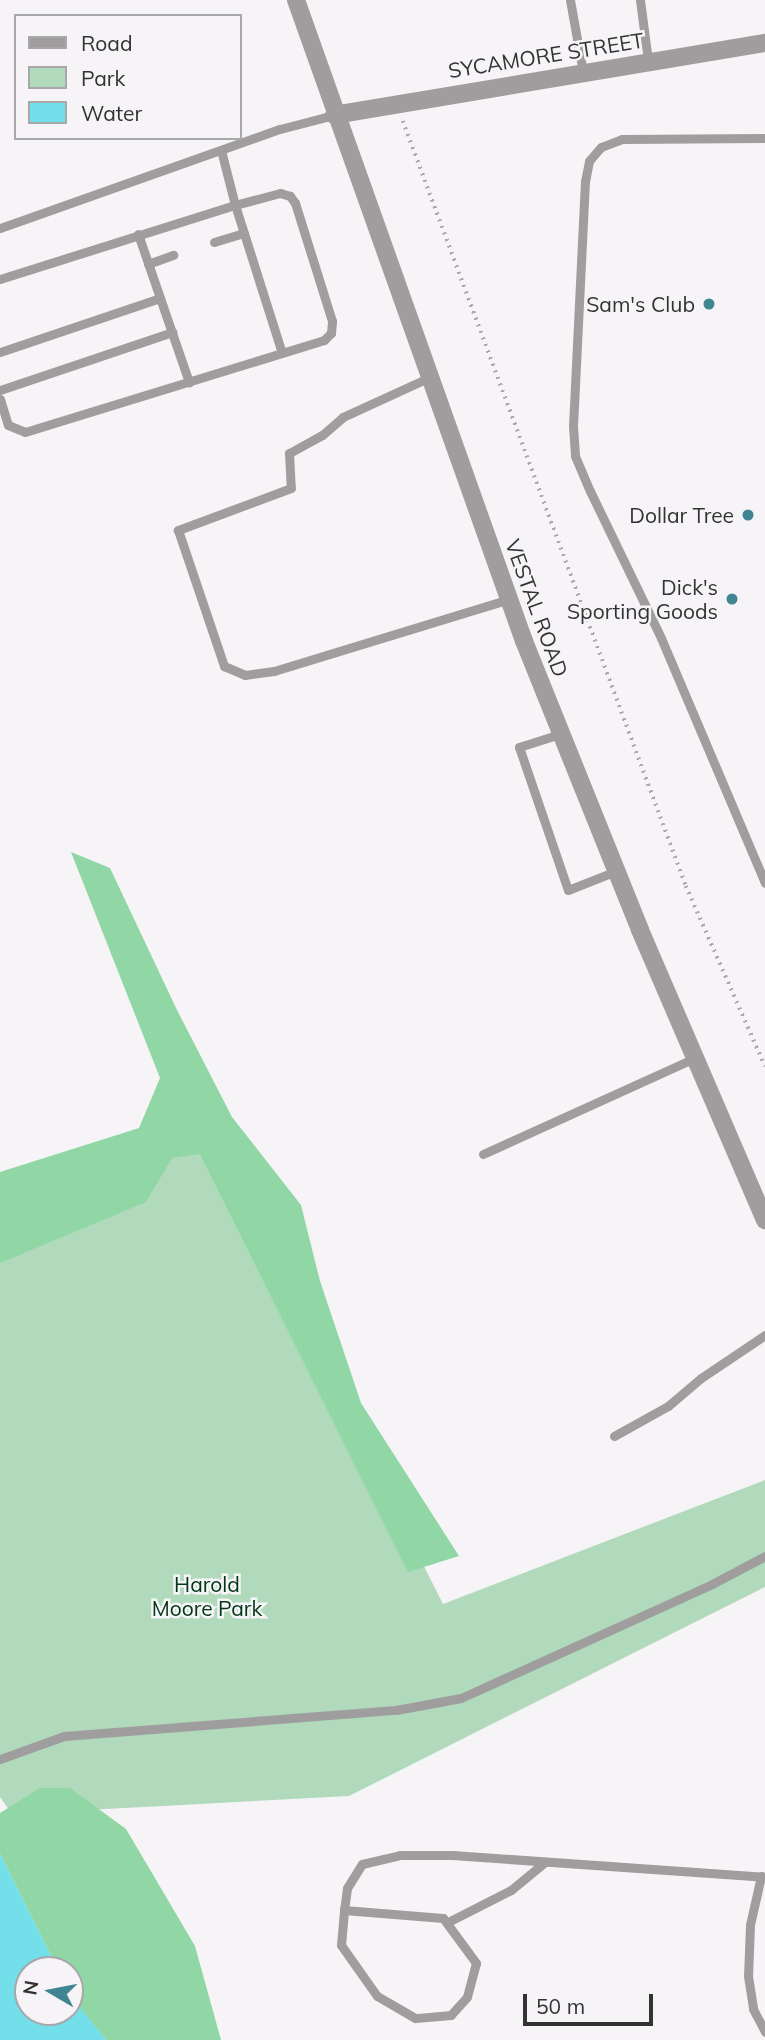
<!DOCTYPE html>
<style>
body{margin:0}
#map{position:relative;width:765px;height:2040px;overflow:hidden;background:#f6f4f7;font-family:Mulish,sans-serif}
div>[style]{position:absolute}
.green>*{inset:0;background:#b0dabb}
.forest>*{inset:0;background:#90d7a5}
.water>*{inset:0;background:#73dfea}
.path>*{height:3.5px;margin-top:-1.75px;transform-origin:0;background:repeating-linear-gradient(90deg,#aba9ac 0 2px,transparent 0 7px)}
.service>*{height:9px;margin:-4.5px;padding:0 4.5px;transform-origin:4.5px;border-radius:4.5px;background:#9f9d9d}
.tertiary>*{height:18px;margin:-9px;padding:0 9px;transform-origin:9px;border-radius:9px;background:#9f9d9d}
.dots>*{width:19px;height:19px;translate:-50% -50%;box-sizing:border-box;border:4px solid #f6f4f7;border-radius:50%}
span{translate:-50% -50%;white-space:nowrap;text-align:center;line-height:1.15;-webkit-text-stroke:5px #f6f4f7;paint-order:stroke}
.street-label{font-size:21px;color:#343334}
.poi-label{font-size:21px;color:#343334}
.right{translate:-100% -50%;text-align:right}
.park-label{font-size:21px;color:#003617}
.legend{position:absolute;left:14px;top:14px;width:228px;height:126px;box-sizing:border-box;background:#f6f4f7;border:2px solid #a8a7a9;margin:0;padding:9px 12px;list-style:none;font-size:21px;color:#343334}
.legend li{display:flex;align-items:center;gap:14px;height:35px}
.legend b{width:35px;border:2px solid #a8a7a9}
.north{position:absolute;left:14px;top:1956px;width:70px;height:70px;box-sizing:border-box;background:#f6f4f7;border:2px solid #a8a7a9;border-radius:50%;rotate:280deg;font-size:19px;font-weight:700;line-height:28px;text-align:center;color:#343334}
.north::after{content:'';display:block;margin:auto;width:24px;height:32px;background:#418592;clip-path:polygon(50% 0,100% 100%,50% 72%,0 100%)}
.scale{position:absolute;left:523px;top:1994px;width:130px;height:32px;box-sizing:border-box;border:4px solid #343334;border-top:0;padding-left:9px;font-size:21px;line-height:24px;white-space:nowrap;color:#343334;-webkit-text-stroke:5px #f6f4f7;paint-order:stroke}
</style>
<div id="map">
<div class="green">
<div style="clip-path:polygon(195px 1113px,443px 1604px,765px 1480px,765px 1587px,349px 1796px,12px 1814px,0 1797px,0 1213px)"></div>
</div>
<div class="forest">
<div style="clip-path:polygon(71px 852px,110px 868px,177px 1010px,232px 1117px,301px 1205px,320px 1281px,361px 1403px,459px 1556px,408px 1572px,200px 1154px,172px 1158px,146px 1202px,0 1263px,0 1172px,139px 1128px,160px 1078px)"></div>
<div style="clip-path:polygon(40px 1788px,70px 1788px,126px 1829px,195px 1946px,221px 2040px,106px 2040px,72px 1999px,70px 1970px,58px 1970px,0 1854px,0 1813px)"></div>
</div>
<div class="water">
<div style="clip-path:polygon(0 1854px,58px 1970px,28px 1970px,28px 2012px,70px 2012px,70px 1995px,106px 2040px,0 2040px)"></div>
</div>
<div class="path">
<div style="left:403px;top:121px;width:816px;rotate:69.7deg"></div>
<div style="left:686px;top:886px;width:197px;rotate:66.3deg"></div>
</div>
<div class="service">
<div style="left:570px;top:0;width:73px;rotate:79.8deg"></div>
<div style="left:640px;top:0;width:62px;rotate:82.5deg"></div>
<div style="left:765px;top:138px;width:143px;rotate:179.6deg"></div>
<div style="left:622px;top:139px;width:22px;rotate:159deg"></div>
<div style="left:601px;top:147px;width:18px;rotate:131deg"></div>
<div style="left:589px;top:161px;width:20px;rotate:101deg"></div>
<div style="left:585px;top:181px;width:245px;rotate:92.8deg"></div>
<div style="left:573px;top:426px;width:30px;rotate:86deg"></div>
<div style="left:575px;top:456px;width:38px;rotate:67deg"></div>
<div style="left:590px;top:491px;width:163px;rotate:64.2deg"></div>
<div style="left:661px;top:638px;width:266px;rotate:67deg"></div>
<div style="left:0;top:228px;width:297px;rotate:-19.5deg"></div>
<div style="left:280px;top:129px;width:56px;rotate:-14.5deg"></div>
<div style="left:138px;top:234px;width:157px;rotate:71deg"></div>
<div style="left:214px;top:242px;width:31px;rotate:-17deg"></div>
<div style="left:148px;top:264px;width:27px;rotate:-20deg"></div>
<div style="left:0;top:279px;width:246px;rotate:-17.5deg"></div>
<div style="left:235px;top:205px;width:155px;rotate:72.4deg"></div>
<div style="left:0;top:352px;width:169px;rotate:-18.6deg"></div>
<div style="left:428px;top:378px;width:94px;rotate:155.4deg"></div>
<div style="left:343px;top:417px;width:28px;rotate:139deg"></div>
<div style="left:322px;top:435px;width:38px;rotate:151deg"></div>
<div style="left:289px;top:453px;width:35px;rotate:87deg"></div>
<div style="left:291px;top:488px;width:121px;rotate:159.6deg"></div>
<div style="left:178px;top:530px;width:144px;rotate:71.3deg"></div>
<div style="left:224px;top:666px;width:23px;rotate:23deg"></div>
<div style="left:245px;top:675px;width:29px;rotate:-8deg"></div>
<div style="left:274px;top:671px;width:246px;rotate:-17deg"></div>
<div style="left:0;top:390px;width:182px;rotate:-18.6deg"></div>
<div style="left:0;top:399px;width:27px;rotate:73deg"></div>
<div style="left:8px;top:425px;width:18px;rotate:22deg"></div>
<div style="left:25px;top:432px;width:313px;rotate:-17.1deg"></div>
<div style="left:324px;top:340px;width:10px;rotate:-45deg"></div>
<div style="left:331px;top:333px;width:12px;rotate:-85deg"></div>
<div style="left:332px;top:321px;width:124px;rotate:-107.4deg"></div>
<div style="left:295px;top:203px;width:9px;rotate:-126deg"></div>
<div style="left:290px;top:196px;width:10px;rotate:-163deg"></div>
<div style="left:280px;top:193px;width:47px;rotate:165.1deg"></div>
<div style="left:235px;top:205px;width:57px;rotate:-104.3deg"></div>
<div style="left:560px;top:734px;width:43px;rotate:162.4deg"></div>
<div style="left:519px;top:747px;width:151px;rotate:71.1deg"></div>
<div style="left:568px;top:890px;width:52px;rotate:-21.6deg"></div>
<div style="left:483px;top:1154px;width:233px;rotate:-24.4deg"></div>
<div style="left:614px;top:1436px;width:62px;rotate:-29.1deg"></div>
<div style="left:668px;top:1406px;width:43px;rotate:-40.3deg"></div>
<div style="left:701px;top:1378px;width:77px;rotate:-33.9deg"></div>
<div style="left:0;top:1759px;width:68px;rotate:-19.8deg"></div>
<div style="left:64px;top:1736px;width:333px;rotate:-4.5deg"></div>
<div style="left:396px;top:1710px;width:66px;rotate:-10.5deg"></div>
<div style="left:461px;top:1698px;width:276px;rotate:-24.4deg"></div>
<div style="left:712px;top:1584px;width:60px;rotate:-27.8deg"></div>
<div style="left:761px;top:1876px;width:50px;rotate:102.7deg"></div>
<div style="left:750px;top:1925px;width:51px;rotate:92.2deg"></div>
<div style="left:748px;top:1976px;width:33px;rotate:81deg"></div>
<div style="left:753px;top:2009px;width:26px;rotate:62deg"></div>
<div style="left:344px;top:1910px;width:99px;rotate:4.6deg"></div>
<div style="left:443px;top:1918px;width:56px;rotate:53.7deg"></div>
<div style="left:476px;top:1963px;width:35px;rotate:105deg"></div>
<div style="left:467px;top:1997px;width:24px;rotate:132deg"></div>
<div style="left:451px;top:2015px;width:36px;rotate:175deg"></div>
<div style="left:415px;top:2018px;width:44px;rotate:-149.9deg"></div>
<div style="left:377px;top:1996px;width:62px;rotate:-125.2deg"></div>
<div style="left:341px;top:1945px;width:35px;rotate:-85deg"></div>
<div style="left:344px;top:1910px;width:22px;rotate:-82deg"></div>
<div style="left:347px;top:1888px;width:28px;rotate:-58deg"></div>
<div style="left:362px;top:1864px;width:39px;rotate:-13deg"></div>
<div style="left:400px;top:1855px;width:52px"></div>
<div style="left:452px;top:1855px;width:314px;rotate:4deg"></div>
<div style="left:448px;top:1922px;width:71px;rotate:-26.9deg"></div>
<div style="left:511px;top:1890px;width:44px;rotate:-39.5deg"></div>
</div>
<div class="tertiary">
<div style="left:296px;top:0;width:680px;rotate:70.42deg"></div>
<div style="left:524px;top:641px;width:311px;rotate:68.1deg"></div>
<div style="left:640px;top:930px;width:316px;rotate:66.7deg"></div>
<div style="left:334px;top:115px;width:437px;rotate:-9.5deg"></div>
</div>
<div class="dots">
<div style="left:709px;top:304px;background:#418592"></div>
<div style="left:748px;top:515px;background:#418592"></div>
<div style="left:732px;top:599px;background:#418592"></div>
</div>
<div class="street-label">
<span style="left:546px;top:55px;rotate:-9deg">SYCAMORE STREET</span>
<span style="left:537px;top:608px;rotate:70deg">VESTAL ROAD</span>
</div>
<div class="poi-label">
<span class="right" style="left:695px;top:304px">Sam's Club</span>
<span class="right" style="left:734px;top:515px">Dollar Tree</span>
<span class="right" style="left:718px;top:599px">Dick's<br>Sporting Goods</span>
</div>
<div class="park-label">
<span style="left:207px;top:1596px">Harold<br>Moore Park</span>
</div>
<ul class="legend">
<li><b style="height:9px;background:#9f9d9d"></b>Road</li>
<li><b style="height:19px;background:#b0dabb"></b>Park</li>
<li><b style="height:19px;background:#73dfea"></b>Water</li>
</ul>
<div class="north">N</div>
<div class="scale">50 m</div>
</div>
